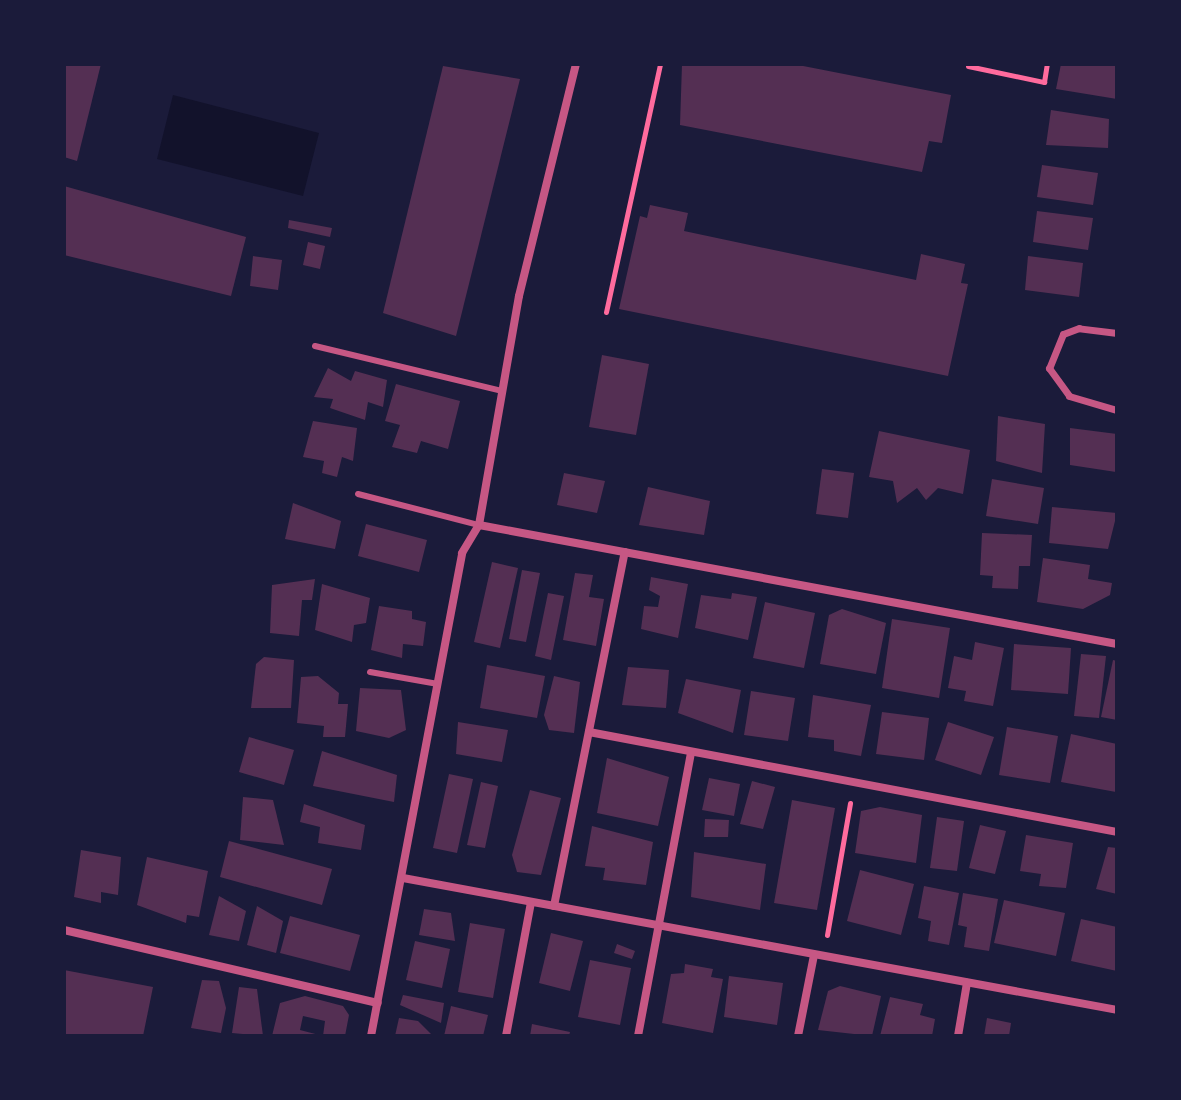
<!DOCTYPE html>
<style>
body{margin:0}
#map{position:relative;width:1181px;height:1100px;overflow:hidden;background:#1b1b3a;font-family:"Public Sans",sans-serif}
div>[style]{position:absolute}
.water>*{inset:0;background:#12122b}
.building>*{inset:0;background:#542f53}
.path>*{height:5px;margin:-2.5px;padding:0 2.5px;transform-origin:2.5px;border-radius:2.5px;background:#ff6b9d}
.service>*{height:6px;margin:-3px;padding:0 3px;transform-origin:3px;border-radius:3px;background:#c65784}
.pedestrian>*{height:7px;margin:-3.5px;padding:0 3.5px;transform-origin:3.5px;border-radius:3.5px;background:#c65784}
.minor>*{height:8px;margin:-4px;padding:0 4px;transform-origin:4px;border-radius:4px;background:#c65784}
span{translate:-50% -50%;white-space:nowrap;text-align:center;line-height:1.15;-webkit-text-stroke:7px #1b1b3a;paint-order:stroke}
.frame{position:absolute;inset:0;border:66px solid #1b1b3a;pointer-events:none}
</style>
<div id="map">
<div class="water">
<div style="clip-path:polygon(173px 95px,319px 133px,303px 196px,157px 159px)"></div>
</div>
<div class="building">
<div style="clip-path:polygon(66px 64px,101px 64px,77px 161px,64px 157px)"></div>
<div style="clip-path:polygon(682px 64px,793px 64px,951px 95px,942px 143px,929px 141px,922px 172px,680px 125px)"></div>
<div style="clip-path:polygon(1061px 64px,1117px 64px,1117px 99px,1056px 89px)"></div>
<div style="clip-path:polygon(443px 66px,520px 79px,456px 336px,383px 313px)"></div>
<div style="clip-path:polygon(1051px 110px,1109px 119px,1108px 148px,1046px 145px)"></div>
<div style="clip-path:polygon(1042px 165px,1098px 173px,1093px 205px,1037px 197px)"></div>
<div style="clip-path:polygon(64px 186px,246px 237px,231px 296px,64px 255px)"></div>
<div style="clip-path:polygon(650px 205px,688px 213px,684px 231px,916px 280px,921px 254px,965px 264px,961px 283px,968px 284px,948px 376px,619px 309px,640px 216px,647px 218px)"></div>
<div style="clip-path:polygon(1037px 211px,1093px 218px,1088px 250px,1033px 242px)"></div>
<div style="clip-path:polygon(289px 220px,332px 228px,330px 237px,288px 228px)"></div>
<div style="clip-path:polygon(308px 242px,325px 246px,320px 269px,303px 265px)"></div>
<div style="clip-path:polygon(253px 256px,282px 260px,278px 290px,250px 286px)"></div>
<div style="clip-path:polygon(1028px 256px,1083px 263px,1079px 297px,1025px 290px)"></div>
<div style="clip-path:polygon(602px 355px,649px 364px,636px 435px,589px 427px)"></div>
<div style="clip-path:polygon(328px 368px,351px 381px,355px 371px,387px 380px,383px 407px,368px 402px,365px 420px,330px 408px,333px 399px,314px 397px)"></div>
<div style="clip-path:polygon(396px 384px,460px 401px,448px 449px,421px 441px,417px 453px,392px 447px,400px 425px,385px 421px)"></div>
<div style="clip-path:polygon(998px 416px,1045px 424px,1042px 473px,996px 461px)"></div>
<div style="clip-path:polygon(313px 421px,357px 428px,353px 461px,342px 457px,337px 477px,322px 473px,324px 461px,303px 457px)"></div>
<div style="clip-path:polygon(1070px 428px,1117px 434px,1116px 472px,1070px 465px)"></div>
<div style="clip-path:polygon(879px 431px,970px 450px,963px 494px,938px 488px,926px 500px,917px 488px,897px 503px,893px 481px,869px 477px)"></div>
<div style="clip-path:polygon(822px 469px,854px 473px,848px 518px,816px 514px)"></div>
<div style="clip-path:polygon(564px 473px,605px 481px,597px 513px,557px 505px)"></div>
<div style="clip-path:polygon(992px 479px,1044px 488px,1038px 524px,986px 516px)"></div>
<div style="clip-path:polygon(648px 487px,710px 501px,704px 535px,639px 525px)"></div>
<div style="clip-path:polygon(293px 503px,341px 521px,335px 549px,285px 539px)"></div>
<div style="clip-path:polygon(1052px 507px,1117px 513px,1108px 549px,1049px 543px)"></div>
<div style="clip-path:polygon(366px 524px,427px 540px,419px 572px,358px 556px)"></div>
<div style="clip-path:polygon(982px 533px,1032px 535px,1030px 566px,1019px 566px,1018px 589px,992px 588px,993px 576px,980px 575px)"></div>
<div style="clip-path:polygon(1043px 558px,1090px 565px,1088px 579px,1112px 583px,1110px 595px,1083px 609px,1037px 602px)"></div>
<div style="clip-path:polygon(492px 562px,518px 568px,500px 648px,474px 642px)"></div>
<div style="clip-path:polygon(522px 570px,540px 573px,526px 642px,509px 639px)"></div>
<div style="clip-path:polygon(575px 573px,593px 575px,589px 597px,604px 599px,596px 646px,563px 640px)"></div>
<div style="clip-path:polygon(651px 577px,688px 584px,678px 638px,641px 629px,644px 606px,658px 607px,660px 596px,649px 590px)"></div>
<div style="clip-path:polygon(315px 579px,312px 600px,302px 600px,299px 636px,270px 633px,272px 585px)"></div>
<div style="clip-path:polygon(322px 584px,370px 598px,366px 623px,354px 625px,352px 642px,315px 630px)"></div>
<div style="clip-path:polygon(548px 593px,564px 596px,551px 660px,535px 656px)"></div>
<div style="clip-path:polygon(732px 593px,757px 597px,748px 640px,695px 628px,701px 595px,731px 599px)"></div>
<div style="clip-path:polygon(765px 602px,815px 613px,804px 668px,753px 658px)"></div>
<div style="clip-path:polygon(379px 606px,412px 611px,412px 619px,426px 622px,423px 646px,403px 644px,402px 658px,371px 650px)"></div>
<div style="clip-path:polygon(842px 609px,886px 623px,876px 674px,820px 664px,829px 615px)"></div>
<div style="clip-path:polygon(892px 619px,950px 628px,939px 698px,882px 688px)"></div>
<div style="clip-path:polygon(975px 642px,1004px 648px,993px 706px,964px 701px,966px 691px,948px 688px,954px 656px,972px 660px)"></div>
<div style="clip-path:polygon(1014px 644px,1071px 648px,1068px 694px,1011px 690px)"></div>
<div style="clip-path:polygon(1081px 654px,1106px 656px,1099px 718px,1074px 716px)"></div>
<div style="clip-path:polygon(264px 657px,294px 660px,291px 708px,251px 708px,256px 664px)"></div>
<div style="clip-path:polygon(1113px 660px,1117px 661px,1117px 720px,1101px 717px)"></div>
<div style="clip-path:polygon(487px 665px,545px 676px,537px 718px,480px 708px)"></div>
<div style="clip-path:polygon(628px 667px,669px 670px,666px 708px,622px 705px)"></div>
<div style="clip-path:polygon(318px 676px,339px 693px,338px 704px,348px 704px,345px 737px,323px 737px,324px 726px,297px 723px,301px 677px)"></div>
<div style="clip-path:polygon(554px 676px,580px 682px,574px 733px,549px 730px,544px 715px)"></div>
<div style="clip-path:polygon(686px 679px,741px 690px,733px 733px,678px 713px)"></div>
<div style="clip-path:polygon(360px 688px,401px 690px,406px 730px,389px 738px,356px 731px)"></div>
<div style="clip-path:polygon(751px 691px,795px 698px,788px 741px,744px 735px)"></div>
<div style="clip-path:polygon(813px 695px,871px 705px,861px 756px,834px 751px,834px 740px,808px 737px)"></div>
<div style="clip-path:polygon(882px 712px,929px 718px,924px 760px,876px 754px)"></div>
<div style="clip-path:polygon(458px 722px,508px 730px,502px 762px,456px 754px)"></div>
<div style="clip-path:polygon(948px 722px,994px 737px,981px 775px,935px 760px)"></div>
<div style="clip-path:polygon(1007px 727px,1058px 736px,1050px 783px,999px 775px)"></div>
<div style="clip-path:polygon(1071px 734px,1117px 744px,1116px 792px,1061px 782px)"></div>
<div style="clip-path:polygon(249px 737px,294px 750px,284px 785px,239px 772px)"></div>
<div style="clip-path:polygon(322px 751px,397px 775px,394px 802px,313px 786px)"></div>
<div style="clip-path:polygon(607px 758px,669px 777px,658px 826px,597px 813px)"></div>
<div style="clip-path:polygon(449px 774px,473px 779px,457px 853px,433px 848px)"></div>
<div style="clip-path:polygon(709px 778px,740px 784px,734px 816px,702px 810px)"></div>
<div style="clip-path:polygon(752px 781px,775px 787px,763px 829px,740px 824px)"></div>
<div style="clip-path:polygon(481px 782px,498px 786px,485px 848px,467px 845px)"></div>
<div style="clip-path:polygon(530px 790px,561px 798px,541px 875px,517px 872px,512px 855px)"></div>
<div style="clip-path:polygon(243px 797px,273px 800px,284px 845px,240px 840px)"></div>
<div style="clip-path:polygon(792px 800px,835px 808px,817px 910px,774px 903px)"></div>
<div style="clip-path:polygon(304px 804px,365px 825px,361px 850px,318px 843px,320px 827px,300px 822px)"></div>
<div style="clip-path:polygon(880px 807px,922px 815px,916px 863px,855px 853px,861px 811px)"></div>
<div style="clip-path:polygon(937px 817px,964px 821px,957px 871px,930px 868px)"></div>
<div style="clip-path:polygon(705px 819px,729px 820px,728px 837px,704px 837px)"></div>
<div style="clip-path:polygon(980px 825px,1006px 831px,995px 874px,969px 868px)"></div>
<div style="clip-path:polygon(592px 826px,653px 842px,646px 885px,603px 880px,605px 868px,585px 866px)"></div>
<div style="clip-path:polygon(1026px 835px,1073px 843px,1066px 888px,1039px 886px,1041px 874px,1020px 871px)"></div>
<div style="clip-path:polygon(229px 841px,332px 869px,322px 905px,220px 877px)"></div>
<div style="clip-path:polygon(1108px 847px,1117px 848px,1117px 894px,1096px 889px)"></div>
<div style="clip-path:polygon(81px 850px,121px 857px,118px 895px,101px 892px,101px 903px,74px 897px)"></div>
<div style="clip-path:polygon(694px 852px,766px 864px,760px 910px,691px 897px)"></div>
<div style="clip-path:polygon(147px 857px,208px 871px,199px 917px,187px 915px,186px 923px,137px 905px)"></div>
<div style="clip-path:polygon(860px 870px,914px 884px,901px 935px,847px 921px)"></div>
<div style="clip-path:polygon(924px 886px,959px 893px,949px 945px,928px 941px,931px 921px,918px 918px)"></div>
<div style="clip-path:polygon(963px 893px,998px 899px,989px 951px,964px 947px,967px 927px,958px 925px)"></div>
<div style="clip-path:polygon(219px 896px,246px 911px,239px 941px,209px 935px)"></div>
<div style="clip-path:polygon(1004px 900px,1065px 913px,1056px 956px,994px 943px)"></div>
<div style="clip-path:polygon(257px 906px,283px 921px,276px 953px,247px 945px)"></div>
<div style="clip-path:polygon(424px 909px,451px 913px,455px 941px,419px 935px)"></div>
<div style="clip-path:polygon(290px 916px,360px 935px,350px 971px,280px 953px)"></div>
<div style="clip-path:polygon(1081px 919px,1117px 927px,1117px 971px,1071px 961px)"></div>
<div style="clip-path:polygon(470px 923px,505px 929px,493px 998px,458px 992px)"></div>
<div style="clip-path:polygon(551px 933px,583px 941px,570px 991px,539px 983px)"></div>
<div style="clip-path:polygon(415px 941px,450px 949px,442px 988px,406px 980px)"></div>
<div style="clip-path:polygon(617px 944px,635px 951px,632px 959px,614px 953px)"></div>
<div style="clip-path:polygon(590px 960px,631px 968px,620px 1025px,578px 1017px)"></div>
<div style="clip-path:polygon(685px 964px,713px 969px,711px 977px,723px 979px,713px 1033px,662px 1023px,671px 974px,684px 973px)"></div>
<div style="clip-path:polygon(64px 970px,153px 987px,143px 1036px,64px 1036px)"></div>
<div style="clip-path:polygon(729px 976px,783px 983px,777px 1025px,724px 1017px)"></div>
<div style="clip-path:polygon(202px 980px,219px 981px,226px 1008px,221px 1033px,191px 1028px)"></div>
<div style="clip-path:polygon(840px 986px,881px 996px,872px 1036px,818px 1030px,828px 991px)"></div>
<div style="clip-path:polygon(239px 987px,257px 989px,263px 1036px,232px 1033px)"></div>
<div style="clip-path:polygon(403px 995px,444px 1003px,441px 1023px,400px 1005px)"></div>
<div style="clip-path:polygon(305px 996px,343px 1006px,349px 1015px,345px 1036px,323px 1036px,325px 1021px,303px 1016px,300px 1030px,323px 1036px,272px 1036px,280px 1003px)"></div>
<div style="clip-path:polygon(890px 997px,923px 1004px,920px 1015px,935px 1019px,932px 1036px,880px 1036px)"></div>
<div style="clip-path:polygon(451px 1006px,488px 1015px,483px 1036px,444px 1036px)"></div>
<div style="clip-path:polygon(399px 1018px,418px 1021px,433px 1036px,395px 1036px)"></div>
<div style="clip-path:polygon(987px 1018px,1011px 1023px,1009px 1036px,984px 1036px)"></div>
<div style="clip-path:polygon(532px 1024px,570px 1032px,569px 1036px,530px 1036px)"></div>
</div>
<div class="path">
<div style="left:968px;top:66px;width:78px;rotate:11.9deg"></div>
<div style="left:1044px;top:82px;width:18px;rotate:-81deg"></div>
<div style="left:606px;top:312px;width:254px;rotate:-77.7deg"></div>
<div style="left:827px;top:935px;width:134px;rotate:-80.1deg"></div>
</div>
<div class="service">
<div style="left:315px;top:346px;width:193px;rotate:13.5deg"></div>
<div style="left:358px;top:494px;width:125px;rotate:14.4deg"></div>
<div style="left:370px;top:672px;width:69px;rotate:10deg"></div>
</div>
<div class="pedestrian">
<div style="left:1117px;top:333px;width:38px;rotate:-173deg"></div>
<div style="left:1079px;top:328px;width:17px;rotate:159deg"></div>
<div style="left:1063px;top:334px;width:37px;rotate:112deg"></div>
<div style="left:1049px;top:368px;width:34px;rotate:54deg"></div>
<div style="left:1069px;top:396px;width:50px;rotate:16.3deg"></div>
</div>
<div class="minor">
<div style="left:479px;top:525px;width:649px;rotate:10.57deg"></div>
<div style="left:589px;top:732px;width:537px;rotate:10.72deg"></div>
<div style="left:403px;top:878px;width:726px;rotate:10.47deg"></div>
<div style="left:554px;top:906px;width:361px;rotate:-78.7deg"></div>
<div style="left:64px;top:930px;width:322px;rotate:13.1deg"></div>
<div style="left:371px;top:1036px;width:491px;rotate:-79.3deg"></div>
<div style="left:462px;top:553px;width:33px;rotate:-59deg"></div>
<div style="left:479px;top:525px;width:232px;rotate:-80.1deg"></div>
<div style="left:519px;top:296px;width:239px;rotate:-76.2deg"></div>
<div style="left:506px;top:1036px;width:136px;rotate:-79.4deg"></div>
<div style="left:638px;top:1036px;width:289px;rotate:-79.4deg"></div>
<div style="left:798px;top:1036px;width:83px;rotate:-78.8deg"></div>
<div style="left:958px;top:1036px;width:54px;rotate:-80.4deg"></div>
</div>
<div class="frame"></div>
</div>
